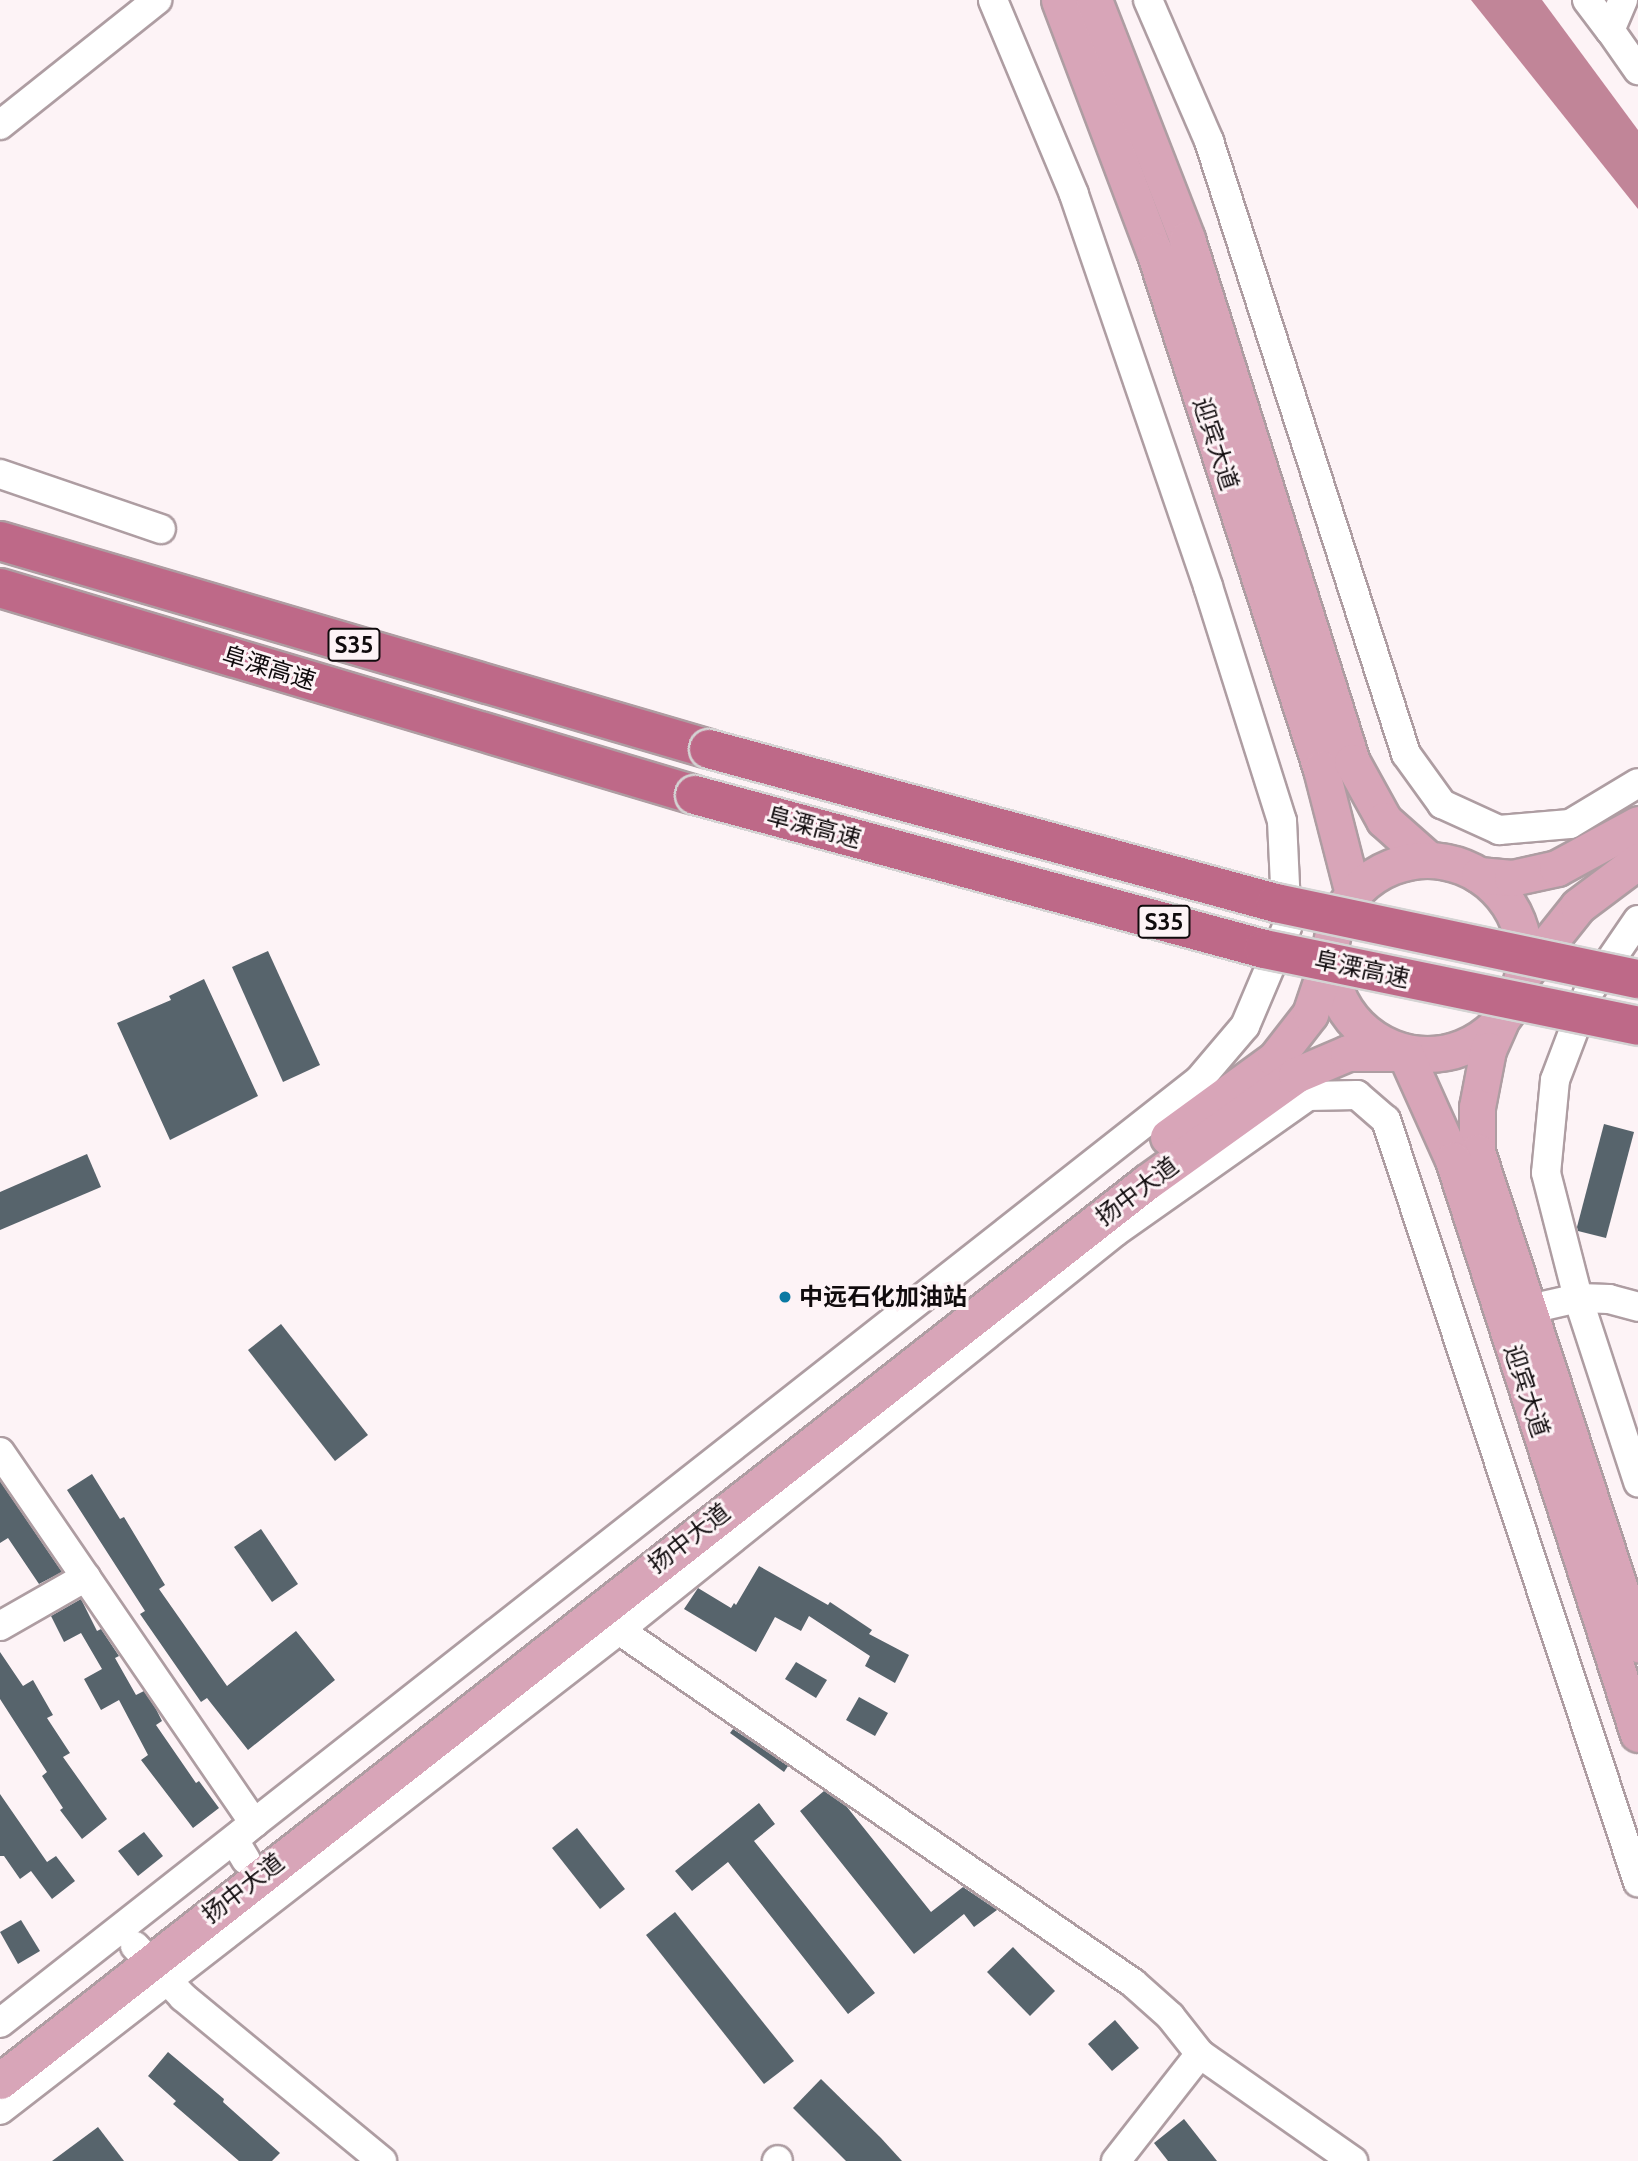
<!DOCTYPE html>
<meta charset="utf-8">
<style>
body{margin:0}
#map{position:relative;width:1638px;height:2161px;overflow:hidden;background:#fdf3f6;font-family:Ubuntu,"Noto Sans SC",sans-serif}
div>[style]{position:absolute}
.water>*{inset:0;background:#c18598}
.building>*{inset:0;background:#57646c}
.roads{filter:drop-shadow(2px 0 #ae9da2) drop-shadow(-2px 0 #ae9da2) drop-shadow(0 2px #ae9da2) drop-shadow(0 -2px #ae9da2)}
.minor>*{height:28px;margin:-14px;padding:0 14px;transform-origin:14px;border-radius:14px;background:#fff}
.major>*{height:35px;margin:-17.5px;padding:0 17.5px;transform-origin:17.5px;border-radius:17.5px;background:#d8a5b8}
.major>.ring{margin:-17.5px;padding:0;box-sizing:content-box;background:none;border:35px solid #d8a5b8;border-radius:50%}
.highway>*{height:38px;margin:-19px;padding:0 19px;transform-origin:19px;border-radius:19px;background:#be6988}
.bridges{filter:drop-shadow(2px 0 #d4d3d3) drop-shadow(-2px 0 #d4d3d3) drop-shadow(0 2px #d4d3d3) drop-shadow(0 -2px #d4d3d3)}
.highway-bridge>*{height:38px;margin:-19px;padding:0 19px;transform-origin:19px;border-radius:19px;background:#be6988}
.dots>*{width:19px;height:19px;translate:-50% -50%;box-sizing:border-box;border:4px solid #fdf3f6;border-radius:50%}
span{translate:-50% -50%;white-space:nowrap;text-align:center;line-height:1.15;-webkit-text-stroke:6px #fdf3f6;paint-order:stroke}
.shield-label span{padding:2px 5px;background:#fdf3f6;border:2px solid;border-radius:5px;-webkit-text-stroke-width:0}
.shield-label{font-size:23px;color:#100b0d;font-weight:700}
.street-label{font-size:24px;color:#100b0d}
.poi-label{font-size:24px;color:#100b0d;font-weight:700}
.left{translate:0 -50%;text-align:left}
</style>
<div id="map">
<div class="water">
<div style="clip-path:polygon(1471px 0,1542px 0,1638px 130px,1638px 209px)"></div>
</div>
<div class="building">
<div style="clip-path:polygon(268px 951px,320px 1065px,283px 1082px,232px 967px)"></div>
<div style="clip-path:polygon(204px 979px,258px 1096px,170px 1140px,117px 1023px,171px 1000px,169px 996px)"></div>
<div style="clip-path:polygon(1604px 1124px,1634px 1132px,1606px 1238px,1578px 1231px,1577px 1227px)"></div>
<div style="clip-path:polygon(87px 1154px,101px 1187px,0 1230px,0 1192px)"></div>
<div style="clip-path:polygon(281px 1324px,368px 1435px,335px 1461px,248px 1350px)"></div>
<div style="clip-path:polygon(92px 1474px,120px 1519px,124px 1517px,165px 1585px,159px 1589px,227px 1686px,296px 1631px,335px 1680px,248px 1750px,207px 1698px,201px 1702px,140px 1614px,145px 1611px,67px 1490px)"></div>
<div style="clip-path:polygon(0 1481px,62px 1572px,39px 1584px,8px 1538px,0 1543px)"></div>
<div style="clip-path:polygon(261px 1529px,298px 1584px,272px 1602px,234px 1547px)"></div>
<div style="clip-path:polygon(759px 1566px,828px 1605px,830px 1602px,872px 1630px,869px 1634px,909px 1655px,895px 1683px,865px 1666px,870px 1656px,809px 1616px,801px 1631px,775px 1617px,756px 1652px,684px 1609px,698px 1588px,731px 1608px,734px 1603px,736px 1605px)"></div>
<div style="clip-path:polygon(81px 1599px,97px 1631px,101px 1629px,119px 1656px,115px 1658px,136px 1695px,144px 1691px,156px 1709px,162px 1721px,156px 1725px,196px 1783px,199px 1781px,219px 1808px,193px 1828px,141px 1760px,148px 1755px,119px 1700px,101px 1710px,84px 1679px,102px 1669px,81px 1633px,64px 1642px,51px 1616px)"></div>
<div style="clip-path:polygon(0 1652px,23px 1686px,33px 1680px,53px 1715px,47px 1718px,70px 1753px,63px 1757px,107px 1819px,82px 1839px,60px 1810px,63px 1808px,42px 1776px,47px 1772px,0 1699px)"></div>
<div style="clip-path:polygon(796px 1662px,827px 1680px,816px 1698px,785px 1679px)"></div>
<div style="clip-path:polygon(859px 1697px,888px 1713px,875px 1736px,846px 1720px)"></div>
<div style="clip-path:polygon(733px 1729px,788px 1766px,784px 1772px,730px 1733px)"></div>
<div style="clip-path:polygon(824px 1791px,847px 1807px,931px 1912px,963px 1887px,997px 1910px,974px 1927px,964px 1914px,914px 1954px,800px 1811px)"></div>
<div style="clip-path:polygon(0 1794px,47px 1862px,56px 1856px,75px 1881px,52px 1899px,31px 1871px,20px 1879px,4px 1856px,0 1856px)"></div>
<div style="clip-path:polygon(759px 1803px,775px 1824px,754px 1841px,875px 1993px,848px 2014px,728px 1862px,692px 1891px,675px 1871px)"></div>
<div style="clip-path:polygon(577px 1828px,625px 1889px,600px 1909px,552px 1848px)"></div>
<div style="clip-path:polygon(144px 1832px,163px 1856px,138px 1876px,118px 1851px)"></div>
<div style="clip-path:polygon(675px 1912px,794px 2061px,764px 2084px,646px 1935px)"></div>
<div style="clip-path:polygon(21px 1920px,40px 1951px,18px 1964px,0 1932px)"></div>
<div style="clip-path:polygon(1013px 1947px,1055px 1991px,1030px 2016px,987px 1972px)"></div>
<div style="clip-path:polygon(1115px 2020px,1139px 2048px,1112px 2071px,1088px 2044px)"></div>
<div style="clip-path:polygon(168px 2052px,224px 2099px,223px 2102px,280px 2153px,272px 2161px,239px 2161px,173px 2104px,176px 2101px,148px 2076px)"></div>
<div style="clip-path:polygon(821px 2079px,881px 2138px,902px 2161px,846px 2161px,793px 2108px)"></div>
<div style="clip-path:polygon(1184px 2119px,1217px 2161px,1168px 2161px,1154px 2143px)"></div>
<div style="clip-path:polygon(98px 2127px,124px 2161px,52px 2161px)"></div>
</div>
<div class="roads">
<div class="minor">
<div style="left:1148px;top:0;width:154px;rotate:66.6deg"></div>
<div style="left:1209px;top:141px;width:644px;rotate:72.18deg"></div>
<div style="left:1406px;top:754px;width:62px;rotate:54.2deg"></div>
<div style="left:1442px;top:804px;width:63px;rotate:24.5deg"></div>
<div style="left:1499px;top:830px;width:71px;rotate:-4.8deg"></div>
<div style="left:1570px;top:824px;width:79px;rotate:-31.1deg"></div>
<div style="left:1587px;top:0;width:38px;rotate:53deg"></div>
<div style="left:1623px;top:0;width:33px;rotate:113deg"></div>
<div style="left:1610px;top:30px;width:49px;rotate:55deg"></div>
<div style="left:0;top:125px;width:201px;rotate:-38.5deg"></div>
<div style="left:0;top:474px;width:170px;rotate:18.9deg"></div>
<div style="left:1638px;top:920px;width:88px;rotate:124.4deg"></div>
<div style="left:1588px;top:993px;width:93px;rotate:110.8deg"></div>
<div style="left:1555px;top:1080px;width:93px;rotate:95.5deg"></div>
<div style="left:1546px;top:1173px;width:129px;rotate:75.6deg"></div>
<div style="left:1578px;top:1298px;width:194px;rotate:71.9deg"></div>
<div style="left:1530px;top:1309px;width:49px;rotate:-12.9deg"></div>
<div style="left:1578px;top:1298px;width:31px;rotate:2deg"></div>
<div style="left:1609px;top:1299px;width:30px;rotate:15deg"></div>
<div style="left:0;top:1452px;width:450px;rotate:55.6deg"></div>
<div style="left:254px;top:1823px;width:26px;rotate:140deg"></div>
<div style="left:234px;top:1840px;width:23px;rotate:59deg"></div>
<div style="left:0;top:1626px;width:99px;rotate:-29.7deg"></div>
<div style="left:619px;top:1630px;width:624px;rotate:34.48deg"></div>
<div style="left:1133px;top:1983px;width:50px;rotate:41.7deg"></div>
<div style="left:1170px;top:2016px;width:48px;rotate:51.7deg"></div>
<div style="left:1200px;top:2054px;width:187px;rotate:35deg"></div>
<div style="left:135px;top:1946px;width:70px;rotate:46.7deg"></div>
<div style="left:183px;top:1997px;width:258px;rotate:39.5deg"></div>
<div style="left:0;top:2023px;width:1525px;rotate:-38.18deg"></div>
<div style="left:1199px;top:1080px;width:71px;rotate:-49.6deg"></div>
<div style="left:1245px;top:1026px;width:108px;rotate:-67deg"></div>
<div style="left:1287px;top:927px;width:106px;rotate:-92.7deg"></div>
<div style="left:1282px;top:821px;width:246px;rotate:-107.5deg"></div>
<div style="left:1208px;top:586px;width:414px;rotate:-108.9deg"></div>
<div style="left:1074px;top:194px;width:210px;rotate:-112.7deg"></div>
<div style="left:0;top:2110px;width:783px;rotate:-37.79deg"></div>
<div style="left:619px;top:1630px;width:636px;rotate:-38.74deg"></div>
<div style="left:1115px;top:1232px;width:236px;rotate:-35.2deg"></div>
<div style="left:1308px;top:1096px;width:49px;rotate:-1.2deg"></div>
<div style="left:1357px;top:1095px;width:38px;rotate:41deg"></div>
<div style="left:1386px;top:1120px;width:803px;rotate:71.7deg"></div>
<div style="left:777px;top:2161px;width:1px;rotate:-45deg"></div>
<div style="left:1116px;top:2161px;width:136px;rotate:-51.9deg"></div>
</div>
<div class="major">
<div style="left:1059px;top:0;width:268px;rotate:69.3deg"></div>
<div style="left:1154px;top:251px;width:544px;rotate:72.13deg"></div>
<div style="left:1321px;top:769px;width:129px;rotate:75.6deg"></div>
<div style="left:1094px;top:0;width:256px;rotate:68.7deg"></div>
<div style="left:1187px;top:239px;width:548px;rotate:72.49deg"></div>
<div style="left:1352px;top:762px;width:66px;rotate:61.1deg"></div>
<div style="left:1384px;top:820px;width:60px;rotate:41.6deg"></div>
<div class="ring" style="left:1330px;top:860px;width:159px;height:159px"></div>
<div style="left:1479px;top:875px;width:33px;rotate:5deg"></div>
<div style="left:1512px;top:878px;width:46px;rotate:-12.5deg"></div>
<div style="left:1557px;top:868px;width:92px;rotate:-28.5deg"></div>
<div style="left:1523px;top:975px;width:88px;rotate:-51.4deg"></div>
<div style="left:1578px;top:906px;width:75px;rotate:-36.9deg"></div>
<div style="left:1500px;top:1023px;width:30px;rotate:114deg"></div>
<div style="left:1488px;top:1050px;width:58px;rotate:100.9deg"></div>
<div style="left:1477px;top:1107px;width:45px;rotate:90deg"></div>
<div style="left:1477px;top:1152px;width:518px;rotate:71.88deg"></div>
<div style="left:1168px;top:1137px;width:132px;rotate:-36.1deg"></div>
<div style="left:1275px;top:1059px;width:57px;rotate:-52.1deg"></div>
<div style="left:1310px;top:1014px;width:62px;rotate:-71.3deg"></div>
<div style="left:0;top:2081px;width:1457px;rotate:-38.09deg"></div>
<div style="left:1147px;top:1182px;width:183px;rotate:-35.7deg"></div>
<div style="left:1296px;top:1075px;width:56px;rotate:-22.9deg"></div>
<div style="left:1348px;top:1053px;width:57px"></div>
<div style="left:1405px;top:1053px;width:117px;rotate:65.8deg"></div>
<div style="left:1453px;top:1160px;width:603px;rotate:72.14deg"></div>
</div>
<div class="highway">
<div style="left:0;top:541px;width:739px;rotate:16.35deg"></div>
<div style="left:0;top:588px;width:725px;rotate:16.59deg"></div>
</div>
</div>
<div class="bridges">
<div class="highway-bridge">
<div style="left:709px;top:749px;width:588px;rotate:15.2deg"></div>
<div style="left:1276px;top:903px;width:370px;rotate:11.9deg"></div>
<div style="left:695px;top:795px;width:589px;rotate:15.14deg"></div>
<div style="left:1264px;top:949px;width:382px;rotate:11.6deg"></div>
</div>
</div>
<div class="dots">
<div style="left:785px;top:1297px;background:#0a79a3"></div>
</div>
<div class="shield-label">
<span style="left:354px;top:645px">S35</span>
<span style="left:1164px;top:922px">S35</span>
</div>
<div class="street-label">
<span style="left:1216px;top:444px;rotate:72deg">迎宾大道</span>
<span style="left:269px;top:668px;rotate:17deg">阜溧高速</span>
<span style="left:814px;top:827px;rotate:15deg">阜溧高速</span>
<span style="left:1362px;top:969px;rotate:12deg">阜溧高速</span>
<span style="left:1137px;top:1191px;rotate:-37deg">扬中大道</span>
<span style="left:1527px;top:1391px;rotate:72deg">迎宾大道</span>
<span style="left:689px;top:1538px;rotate:-38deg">扬中大道</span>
<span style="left:243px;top:1888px;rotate:-38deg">扬中大道</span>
</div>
<div class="poi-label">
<span class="left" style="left:799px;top:1297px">中远石化加油站</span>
</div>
</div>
